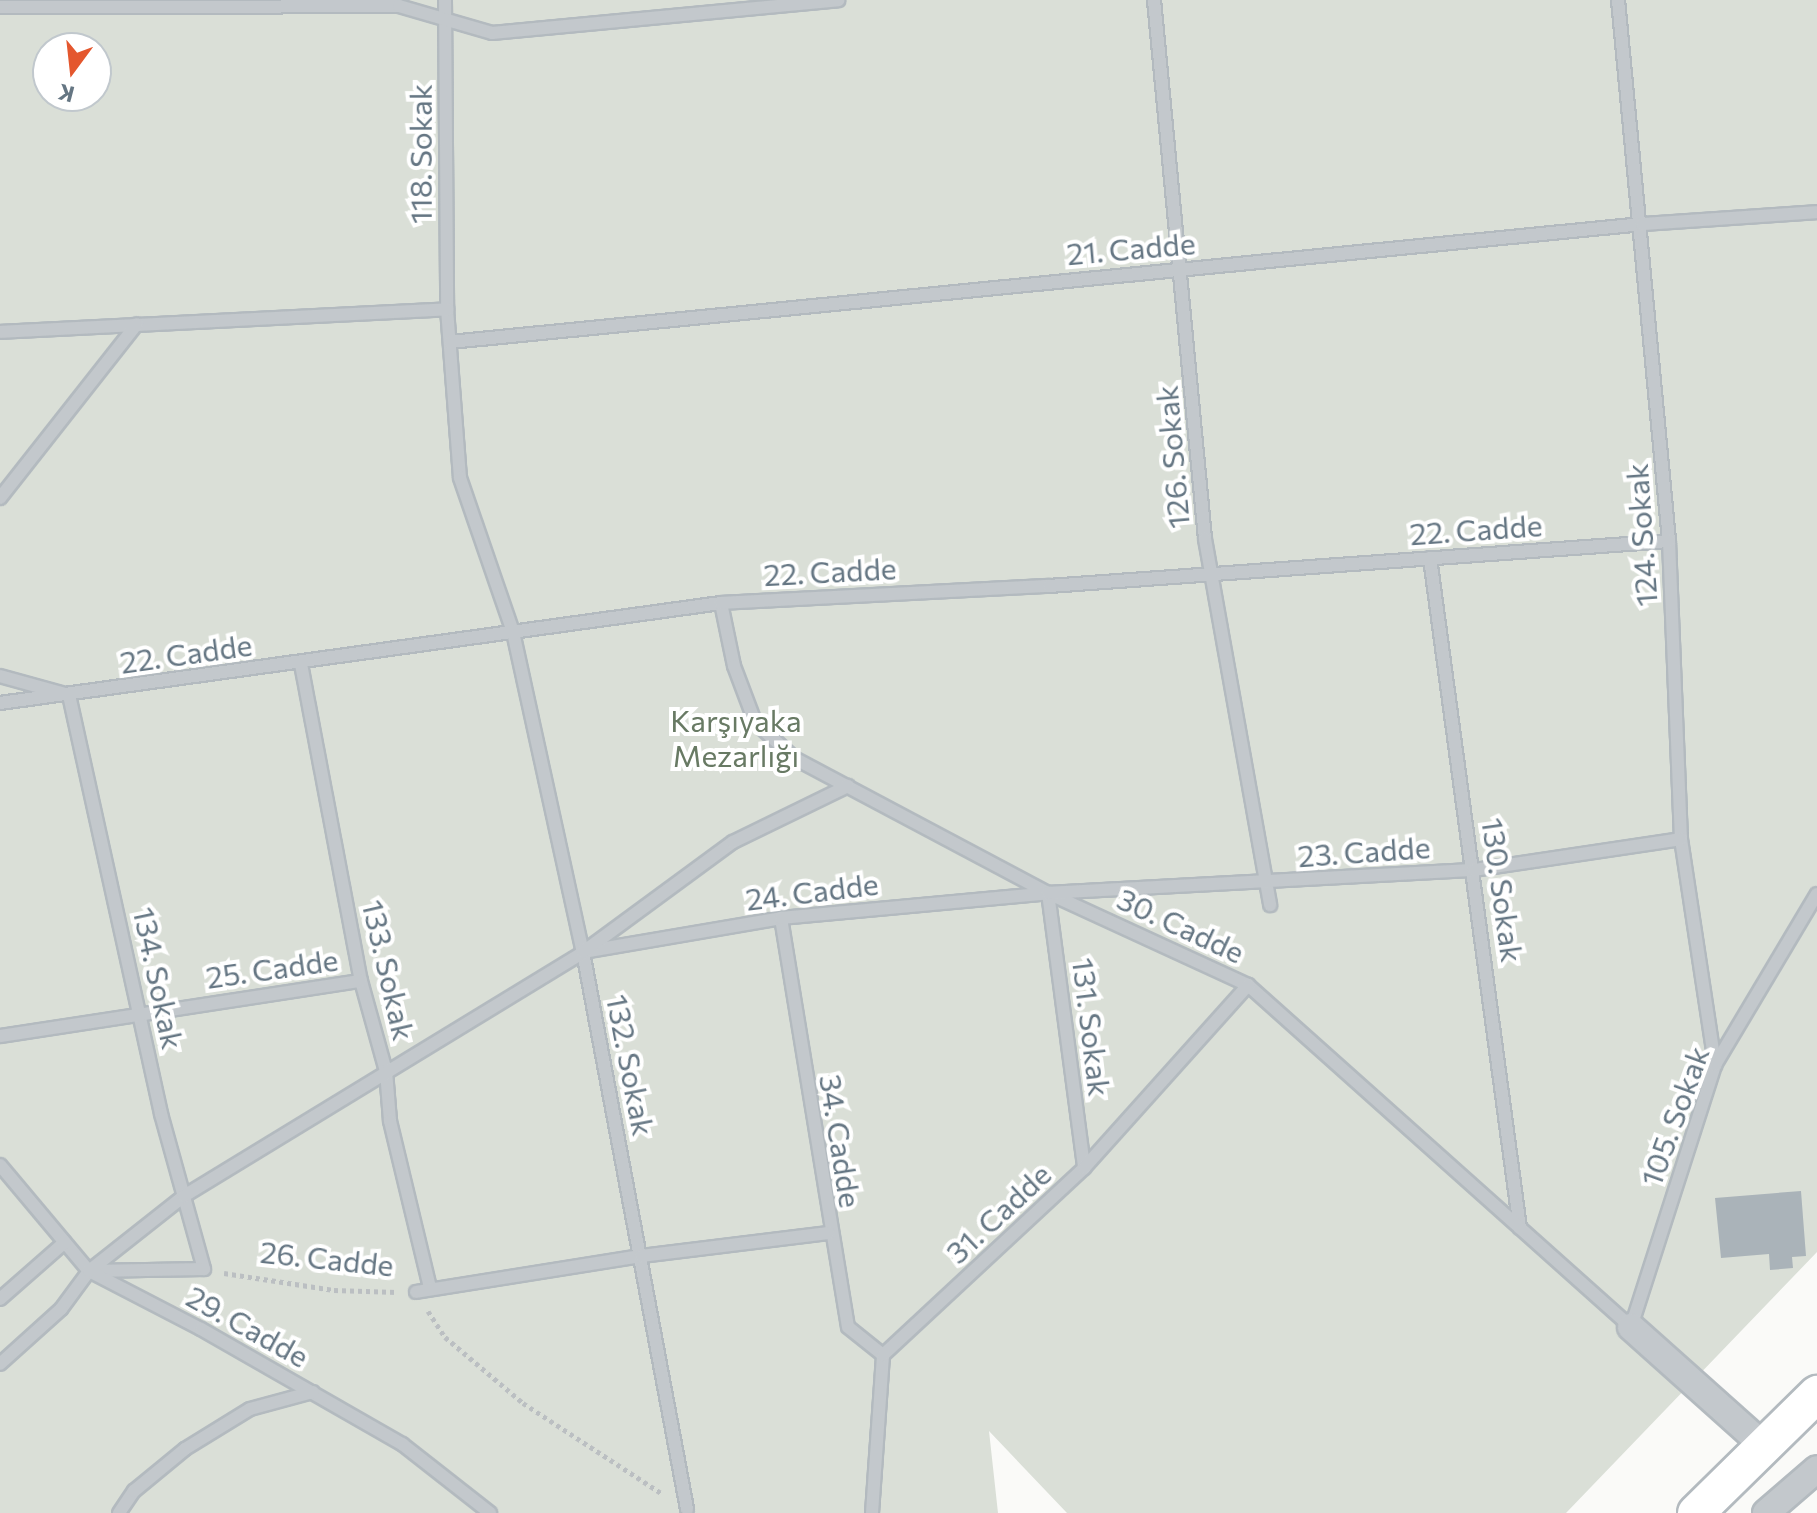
<!DOCTYPE html>
<meta charset="utf-8">
<style>
body{margin:0}
#map{position:relative;width:1817px;height:1513px;overflow:hidden;background:#fafaf8;font-family:Commissioner,sans-serif}
div>[style]{position:absolute}
.green>*{inset:0;background:#dadfd7}
.building>*{inset:0;background:#aab3b9}
.path>*{height:5px;margin-top:-2.5px;transform-origin:0;background:repeating-linear-gradient(90deg,#bbbfc2 0 4px,transparent 0 8px)}
.roads{filter:drop-shadow(2px 0 #b3babf) drop-shadow(-2px 0 #b3babf) drop-shadow(0 2px #b3babf) drop-shadow(0 -2px #b3babf)}
.service>*{height:12px;margin:-6px;padding:0 6px;transform-origin:6px;border-radius:6px;background:#c3c8cc}
.minor>*{height:26px;margin:-13px;padding:0 13px;transform-origin:13px;border-radius:13px;background:#c3c8cc}
.secondary>*{height:36px;margin:-18px;padding:0 18px;transform-origin:18px;border-radius:18px;background:#fff}
span{translate:-50% -50%;white-space:nowrap;text-align:center;line-height:1.15;-webkit-text-stroke:8px #fff;paint-order:stroke}
.street-label{font-size:30px;color:#657683}
.park-label{font-size:30px;color:#687a64}
.north{position:absolute;left:32px;top:32px;width:80px;height:80px;box-sizing:border-box;background:#fff;border:2px solid #c1c8cd;border-radius:50%;rotate:195deg;font-size:22px;font-weight:700;line-height:32px;text-align:center;color:#657683}
.north::after{content:'';display:block;margin:auto;width:28px;height:36px;background:#e4572e;clip-path:polygon(50% 0,100% 100%,50% 72%,0 100%)}
</style>
<div id="map">
<div class="green">
<div style="clip-path:polygon(evenodd,0 0,1817px 0,1817px 1252px,1566px 1513px,1067px 1513px,989px 1431px,998px 1513px,0 1513px,0 0,48px 48px,96px 48px,96px 96px,48px 96px,48px 48px)"></div>
</div>
<div class="building">
<div style="clip-path:polygon(1801px 1191px,1806px 1256px,1792px 1257px,1793px 1268px,1770px 1270px,1769px 1254px,1721px 1258px,1715px 1198px)"></div>
</div>
<div class="path">
<div style="left:224px;top:1273px;width:111px;rotate:8.8deg"></div>
<div style="left:334px;top:1290px;width:63px;rotate:1.8deg"></div>
<div style="left:428px;top:1311px;width:31px;rotate:57deg"></div>
<div style="left:445px;top:1337px;width:102px;rotate:40.2deg"></div>
<div style="left:523px;top:1403px;width:165px;rotate:33.1deg"></div>
</div>
<div class="roads">
<div class="service">
<div style="left:445px;top:0;width:309px;rotate:89.6deg"></div>
<div style="left:447px;top:309px;width:169px;rotate:85.6deg"></div>
<div style="left:460px;top:478px;width:163px;rotate:71deg"></div>
<div style="left:513px;top:632px;width:328px;rotate:77.7deg"></div>
<div style="left:583px;top:952px;width:567px;rotate:79.42deg"></div>
<div style="left:1154px;top:0;width:541px;rotate:84.59deg"></div>
<div style="left:1205px;top:539px;width:372px;rotate:79.9deg"></div>
<div style="left:1618px;top:0;width:543px;rotate:84.61deg"></div>
<div style="left:1669px;top:541px;width:298px;rotate:87.7deg"></div>
<div style="left:1681px;top:839px;width:229px;rotate:81.4deg"></div>
<div style="left:0;top:7px;width:399px;rotate:-0.1deg"></div>
<div style="left:399px;top:6px;width:97px;rotate:16.2deg"></div>
<div style="left:492px;top:33px;width:348px;rotate:-5.4deg"></div>
<div style="left:0;top:332px;width:448px;rotate:-2.9deg"></div>
<div style="left:450px;top:342px;width:1198px;rotate:-5.65deg"></div>
<div style="left:1642px;top:224px;width:175px;rotate:-3.9deg"></div>
<div style="left:0;top:498px;width:221px;rotate:-51.8deg"></div>
<div style="left:1430px;top:558px;width:676px;rotate:82.35deg"></div>
<div style="left:721px;top:603px;width:64px;rotate:78.3deg"></div>
<div style="left:734px;top:666px;width:60px;rotate:69.4deg"></div>
<div style="left:755px;top:722px;width:53px;rotate:42.7deg"></div>
<div style="left:794px;top:758px;width:288px;rotate:28deg"></div>
<div style="left:1048px;top:893px;width:220px;rotate:24.7deg"></div>
<div style="left:1248px;top:985px;width:513px;rotate:41.76deg"></div>
<div style="left:1631px;top:1327px;width:275px;rotate:-72.2deg"></div>
<div style="left:1715px;top:1065px;width:199px;rotate:-59.2deg"></div>
<div style="left:301px;top:664px;width:323px;rotate:79.3deg"></div>
<div style="left:361px;top:981px;width:93px;rotate:74.5deg"></div>
<div style="left:386px;top:1071px;width:50px;rotate:85.4deg"></div>
<div style="left:390px;top:1121px;width:171px;rotate:76.5deg"></div>
<div style="left:0;top:676px;width:72px;rotate:15.4deg"></div>
<div style="left:69px;top:695px;width:429px;rotate:77.6deg"></div>
<div style="left:161px;top:1114px;width:161px;rotate:74.5deg"></div>
<div style="left:204px;top:1269px;width:115px;rotate:179deg"></div>
<div style="left:89px;top:1271px;width:47px;rotate:126.4deg"></div>
<div style="left:61px;top:1309px;width:82px;rotate:138deg"></div>
<div style="left:0;top:703px;width:728px;rotate:-7.9deg"></div>
<div style="left:721px;top:603px;width:328px;rotate:-3deg"></div>
<div style="left:1049px;top:586px;width:622px;rotate:-4.15deg"></div>
<div style="left:1048px;top:893px;width:277px;rotate:82.5deg"></div>
<div style="left:781px;top:918px;width:414px;rotate:80.7deg"></div>
<div style="left:848px;top:1327px;width:45px;rotate:38.7deg"></div>
<div style="left:583px;top:952px;width:201px;rotate:-9.7deg"></div>
<div style="left:781px;top:918px;width:268px;rotate:-5.3deg"></div>
<div style="left:1048px;top:893px;width:427px;rotate:-3.1deg"></div>
<div style="left:1474px;top:870px;width:209px;rotate:-8.5deg"></div>
<div style="left:0;top:1036px;width:365px;rotate:-8.7deg"></div>
<div style="left:0;top:1165px;width:138px;rotate:50deg"></div>
<div style="left:89px;top:1271px;width:126px;rotate:27.4deg"></div>
<div style="left:201px;top:1329px;width:232px;rotate:29.8deg"></div>
<div style="left:402px;top:1444px;width:112px;rotate:38.1deg"></div>
<div style="left:89px;top:1271px;width:121px;rotate:-38.3deg"></div>
<div style="left:184px;top:1196px;width:468px;rotate:-31.4deg"></div>
<div style="left:583px;top:952px;width:186px;rotate:-36.3deg"></div>
<div style="left:733px;top:842px;width:128px;rotate:-26deg"></div>
<div style="left:416px;top:1292px;width:228px;rotate:-9.1deg"></div>
<div style="left:641px;top:1256px;width:189px;rotate:-7deg"></div>
<div style="left:0;top:1299px;width:86px;rotate:-41.2deg"></div>
<div style="left:119px;top:1513px;width:27px;rotate:-56deg"></div>
<div style="left:134px;top:1491px;width:66px;rotate:-39.5deg"></div>
<div style="left:185px;top:1449px;width:76px;rotate:-31.6deg"></div>
<div style="left:250px;top:1409px;width:65px;rotate:-15.1deg"></div>
<div style="left:872px;top:1513px;width:158px;rotate:-86deg"></div>
<div style="left:883px;top:1355px;width:275px;rotate:-42.9deg"></div>
<div style="left:1084px;top:1168px;width:246px;rotate:-48.1deg"></div>
</div>
<div class="minor">
<div style="left:1631px;top:1327px;width:178px;rotate:41.8deg"></div>
<div style="left:1766px;top:1513px;width:67px;rotate:-40.8deg"></div>
</div>
<div class="secondary">
<div style="left:1696px;top:1513px;width:170px;rotate:-44.5deg"></div>
</div>
</div>
<div class="street-label">
<span style="left:420px;top:154px;rotate:-90deg">118. Sokak</span>
<span style="left:1131px;top:248px;rotate:-5deg">21. Cadde</span>
<span style="left:1172px;top:457px;rotate:-95deg">126. Sokak</span>
<span style="left:1476px;top:529px;rotate:-4deg">22. Cadde</span>
<span style="left:1641px;top:535px;rotate:-94deg">124. Sokak</span>
<span style="left:830px;top:571px;rotate:-3deg">22. Cadde</span>
<span style="left:186px;top:653px;rotate:-8deg">22. Cadde</span>
<span style="left:1364px;top:851px;rotate:-4deg">23. Cadde</span>
<span style="left:1503px;top:890px;rotate:82deg">130. Sokak</span>
<span style="left:812px;top:891px;rotate:-7deg">24. Cadde</span>
<span style="left:1181px;top:925px;rotate:25deg">30. Cadde</span>
<span style="left:272px;top:968px;rotate:-8deg">25. Cadde</span>
<span style="left:389px;top:970px;rotate:77deg">133. Sokak</span>
<span style="left:159px;top:978px;rotate:78deg">134. Sokak</span>
<span style="left:1092px;top:1027px;rotate:83deg">131. Sokak</span>
<span style="left:631px;top:1065px;rotate:79deg">132. Sokak</span>
<span style="left:1674px;top:1116px;rotate:-70deg">105. Sokak</span>
<span style="left:841px;top:1141px;rotate:81deg">34. Cadde</span>
<span style="left:998px;top:1213px;rotate:-43deg">31. Cadde</span>
<span style="left:327px;top:1258px;rotate:6deg">26. Cadde</span>
<span style="left:248px;top:1326px;rotate:29deg">29. Cadde</span>
</div>
<div class="park-label">
<span style="left:736px;top:737px">Karşıyaka<br>Mezarlığı</span>
</div>
<div class="north">K</div>
</div>
